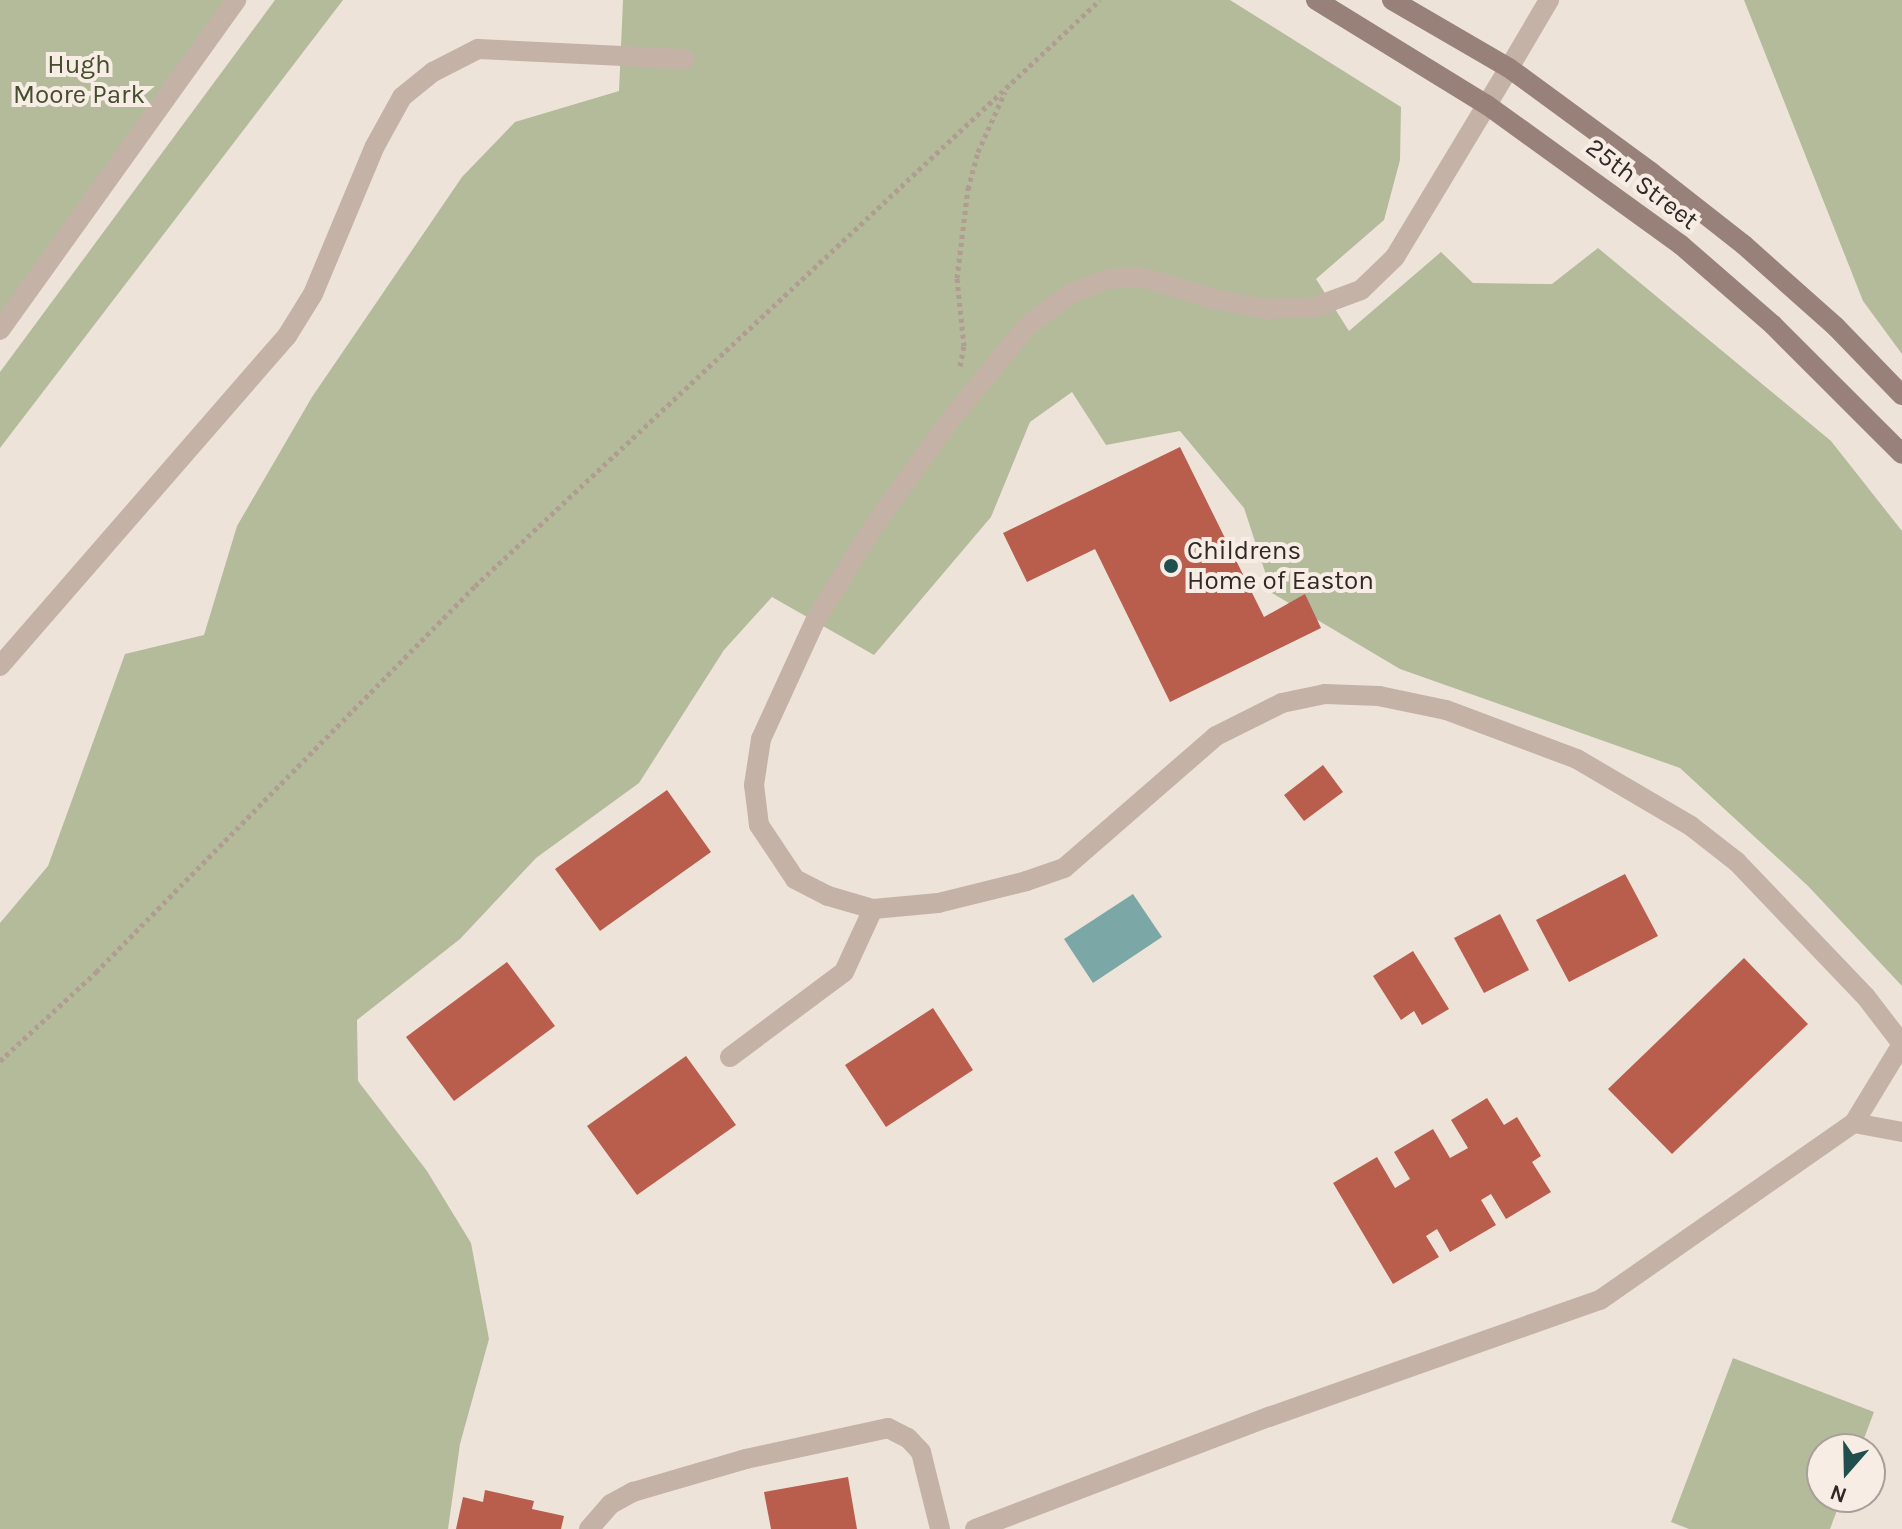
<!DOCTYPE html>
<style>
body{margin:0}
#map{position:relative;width:1902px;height:1529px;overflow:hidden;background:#eee3d9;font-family:Karla,sans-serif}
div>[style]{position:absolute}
.green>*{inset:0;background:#b3bb9b}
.water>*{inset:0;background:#7ba8a6}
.building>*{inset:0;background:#b95d4c}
.path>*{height:5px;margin-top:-2.5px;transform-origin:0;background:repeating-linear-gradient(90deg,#b09c91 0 4px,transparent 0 8px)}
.service>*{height:20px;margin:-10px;padding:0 10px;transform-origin:10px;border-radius:10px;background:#c5b2a7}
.minor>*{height:20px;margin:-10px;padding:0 10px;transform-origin:10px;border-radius:10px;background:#c5b2a7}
.secondary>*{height:20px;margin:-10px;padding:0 10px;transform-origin:10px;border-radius:10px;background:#988179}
.dots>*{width:22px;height:22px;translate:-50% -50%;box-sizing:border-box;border:4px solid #f7ede5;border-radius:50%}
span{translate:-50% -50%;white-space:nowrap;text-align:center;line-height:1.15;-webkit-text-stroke:8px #f7ede5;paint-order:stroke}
.park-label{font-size:26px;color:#444e2d}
.street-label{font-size:26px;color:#322927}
.poi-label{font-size:26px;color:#322927}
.left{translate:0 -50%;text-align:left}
.north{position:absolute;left:1806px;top:1433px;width:80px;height:80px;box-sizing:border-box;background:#f7ede5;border:2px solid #a89f99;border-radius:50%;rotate:200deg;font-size:22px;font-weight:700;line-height:32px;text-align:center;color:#322927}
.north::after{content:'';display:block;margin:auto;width:28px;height:36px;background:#214f4e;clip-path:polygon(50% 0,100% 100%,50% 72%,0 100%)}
</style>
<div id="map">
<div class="green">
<div style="clip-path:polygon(0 0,236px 0,0 330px)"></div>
<div style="clip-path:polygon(275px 0,343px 0,0 448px,0 372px)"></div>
<div style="clip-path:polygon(623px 0,1230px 0,1401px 107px,1400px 160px,1384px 220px,1316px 279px,1349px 331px,1441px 252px,1473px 283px,1552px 284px,1598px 248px,1831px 441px,1902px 531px,1902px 986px,1808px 886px,1680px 768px,1400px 669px,1272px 593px,1244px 508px,1180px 431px,1106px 445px,1072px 392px,1030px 422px,991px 517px,874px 655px,772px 597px,724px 650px,639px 783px,536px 858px,460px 939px,357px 1020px,358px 1081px,427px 1171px,471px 1243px,489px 1339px,460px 1444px,448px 1529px,0 1529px,0 923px,48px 866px,125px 654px,204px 635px,237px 526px,312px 397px,462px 177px,515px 122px,619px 91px)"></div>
<div style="clip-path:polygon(1744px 0,1902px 0,1902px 354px,1863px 301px)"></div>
<div style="clip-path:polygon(1733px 1358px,1874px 1412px,1860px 1449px,1822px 1449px,1822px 1497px,1842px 1497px,1830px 1529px,1689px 1529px,1671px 1522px)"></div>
</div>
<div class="water">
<div style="clip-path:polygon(1133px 894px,1162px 937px,1093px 983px,1064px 939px)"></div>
</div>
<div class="building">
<div style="clip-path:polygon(1180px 447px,1264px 617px,1305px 594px,1321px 628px,1170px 702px,1095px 549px,1027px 582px,1003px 533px)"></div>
<div style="clip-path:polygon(1323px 765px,1343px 792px,1304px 821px,1284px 795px)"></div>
<div style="clip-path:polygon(667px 790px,711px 852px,600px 931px,555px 869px)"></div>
<div style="clip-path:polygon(1625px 874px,1658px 936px,1569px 982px,1536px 920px)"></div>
<div style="clip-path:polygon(1500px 914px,1529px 970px,1484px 993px,1454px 938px)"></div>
<div style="clip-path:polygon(1413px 951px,1449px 1009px,1422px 1025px,1414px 1011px,1401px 1020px,1373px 976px)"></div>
<div style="clip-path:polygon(1744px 958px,1808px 1024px,1672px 1154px,1608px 1089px)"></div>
<div style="clip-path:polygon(507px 962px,555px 1026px,454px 1101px,406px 1037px)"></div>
<div style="clip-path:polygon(933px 1008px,973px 1070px,886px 1127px,845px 1065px)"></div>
<div style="clip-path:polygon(686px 1056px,736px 1125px,637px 1195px,587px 1126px)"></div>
<div style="clip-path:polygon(1487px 1098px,1504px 1125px,1517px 1117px,1541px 1156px,1532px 1162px,1551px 1192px,1506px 1219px,1491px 1194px,1481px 1200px,1496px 1225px,1450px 1252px,1437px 1229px,1426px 1236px,1439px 1257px,1393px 1284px,1333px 1183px,1377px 1157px,1395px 1188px,1410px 1179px,1394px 1152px,1433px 1129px,1450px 1158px,1468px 1148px,1451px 1120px)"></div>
<div style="clip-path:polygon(848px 1477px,857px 1529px,771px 1529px,764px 1492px)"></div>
<div style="clip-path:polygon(485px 1490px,534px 1501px,532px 1509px,564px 1516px,561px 1529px,456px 1529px,463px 1497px,483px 1502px)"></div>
</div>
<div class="path">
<div style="left:960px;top:366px;width:20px;rotate:-79deg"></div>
<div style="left:964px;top:346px;width:68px;rotate:-95.9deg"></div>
<div style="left:957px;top:278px;width:90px;rotate:-83deg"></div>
<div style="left:968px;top:189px;width:38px;rotate:-75deg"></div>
<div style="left:978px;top:152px;width:66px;rotate:-65.8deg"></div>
<div style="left:0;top:1061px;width:131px;rotate:-42.8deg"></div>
<div style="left:96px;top:972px;width:541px;rotate:-45.52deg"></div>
<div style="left:475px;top:586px;width:857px;rotate:-43.16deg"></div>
</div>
<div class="service">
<div style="left:0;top:666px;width:437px;rotate:-49deg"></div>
<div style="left:287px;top:336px;width:49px;rotate:-58.2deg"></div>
<div style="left:313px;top:294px;width:160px;rotate:-67.3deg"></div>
<div style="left:375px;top:146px;width:56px;rotate:-61.1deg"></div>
<div style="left:402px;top:97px;width:40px;rotate:-39deg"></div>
<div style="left:433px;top:72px;width:51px;rotate:-27.1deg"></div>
<div style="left:478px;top:49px;width:207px;rotate:2.8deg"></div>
<div style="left:730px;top:1057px;width:142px;rotate:-36.7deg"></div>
<div style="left:844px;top:972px;width:69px;rotate:-65.3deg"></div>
<div style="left:1854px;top:1123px;width:49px;rotate:10.6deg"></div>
<div style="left:589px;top:1529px;width:33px;rotate:-49deg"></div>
<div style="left:611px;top:1504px;width:25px;rotate:-29deg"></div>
<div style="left:633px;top:1492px;width:118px;rotate:-16.3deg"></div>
<div style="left:746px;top:1459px;width:145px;rotate:-12.3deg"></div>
<div style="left:888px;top:1428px;width:22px;rotate:27deg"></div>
<div style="left:908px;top:1438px;width:19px;rotate:47deg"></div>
<div style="left:921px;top:1452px;width:79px;rotate:76.1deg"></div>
<div style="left:975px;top:1529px;width:315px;rotate:-20.9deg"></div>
<div style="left:1269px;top:1417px;width:351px;rotate:-19.5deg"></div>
<div style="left:1600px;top:1300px;width:310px;rotate:-34.9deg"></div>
<div style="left:1854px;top:1123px;width:92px;rotate:-58.7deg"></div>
<div style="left:1902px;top:1044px;width:59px;rotate:-127.5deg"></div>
<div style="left:1866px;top:997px;width:187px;rotate:-133.7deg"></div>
<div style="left:1737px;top:862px;width:58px;rotate:-142deg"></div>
<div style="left:1691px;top:826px;width:132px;rotate:-149.6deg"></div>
<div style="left:1577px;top:759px;width:140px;rotate:-159.5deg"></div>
<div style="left:1446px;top:710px;width:68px;rotate:-168.2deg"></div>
<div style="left:1379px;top:696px;width:54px;rotate:-177.9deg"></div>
<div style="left:1325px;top:694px;width:44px;rotate:168.2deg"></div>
<div style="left:1282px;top:703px;width:74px;rotate:153.4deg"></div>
<div style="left:1216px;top:736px;width:201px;rotate:139deg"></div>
<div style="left:1064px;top:868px;width:39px;rotate:161deg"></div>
<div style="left:1027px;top:881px;width:92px;rotate:166.1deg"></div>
<div style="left:938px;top:903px;width:65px;rotate:174.7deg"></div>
<div style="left:873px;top:909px;width:47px;rotate:-163.9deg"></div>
<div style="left:828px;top:896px;width:37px;rotate:-153deg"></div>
<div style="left:795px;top:879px;width:65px;rotate:-123.7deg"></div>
<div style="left:759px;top:825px;width:40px;rotate:-97.1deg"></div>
<div style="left:754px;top:785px;width:47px;rotate:-81.3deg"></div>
<div style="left:761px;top:739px;width:130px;rotate:-65.4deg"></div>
<div style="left:815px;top:621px;width:112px;rotate:-58.2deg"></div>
<div style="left:874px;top:526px;width:130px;rotate:-54.4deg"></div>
<div style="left:950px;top:420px;width:123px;rotate:-50.6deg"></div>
<div style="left:1028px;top:325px;width:54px;rotate:-36.7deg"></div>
<div style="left:1071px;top:293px;width:39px;rotate:-21deg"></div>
<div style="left:1107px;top:279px;width:35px;rotate:-3deg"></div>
<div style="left:1142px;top:277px;width:75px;rotate:17deg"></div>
<div style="left:1214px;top:299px;width:52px;rotate:11.1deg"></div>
<div style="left:1265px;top:309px;width:50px;rotate:-2.3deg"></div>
<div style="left:1315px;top:307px;width:49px;rotate:-20.3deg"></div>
<div style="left:1361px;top:290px;width:47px;rotate:-44.1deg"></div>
<div style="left:1395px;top:257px;width:221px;rotate:-58.9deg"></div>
</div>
<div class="minor">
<div style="left:1509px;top:68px;width:79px;rotate:-59.5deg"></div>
<div style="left:0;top:330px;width:406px;rotate:-54.4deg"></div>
</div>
<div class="secondary">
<div style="left:1316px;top:0;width:201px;rotate:31.6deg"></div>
<div style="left:1487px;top:105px;width:239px;rotate:35.8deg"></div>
<div style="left:1681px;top:245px;width:122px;rotate:41deg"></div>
<div style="left:1773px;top:325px;width:182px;rotate:45deg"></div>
<div style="left:1392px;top:0;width:135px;rotate:30.2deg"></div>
<div style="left:1509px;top:68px;width:176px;rotate:36.2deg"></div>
<div style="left:1651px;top:172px;width:118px;rotate:38.1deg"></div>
<div style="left:1744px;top:245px;width:123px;rotate:41.7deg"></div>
<div style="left:1836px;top:327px;width:95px;rotate:45.9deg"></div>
</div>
<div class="dots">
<div style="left:1171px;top:566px;background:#214f4e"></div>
</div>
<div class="park-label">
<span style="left:79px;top:80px">Hugh<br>Moore Park</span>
</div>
<div class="street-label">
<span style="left:1642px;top:184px;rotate:37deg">25th Street</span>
</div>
<div class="poi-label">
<span class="left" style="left:1187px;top:566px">Childrens<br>Home of Easton</span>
</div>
<div class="north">N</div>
</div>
